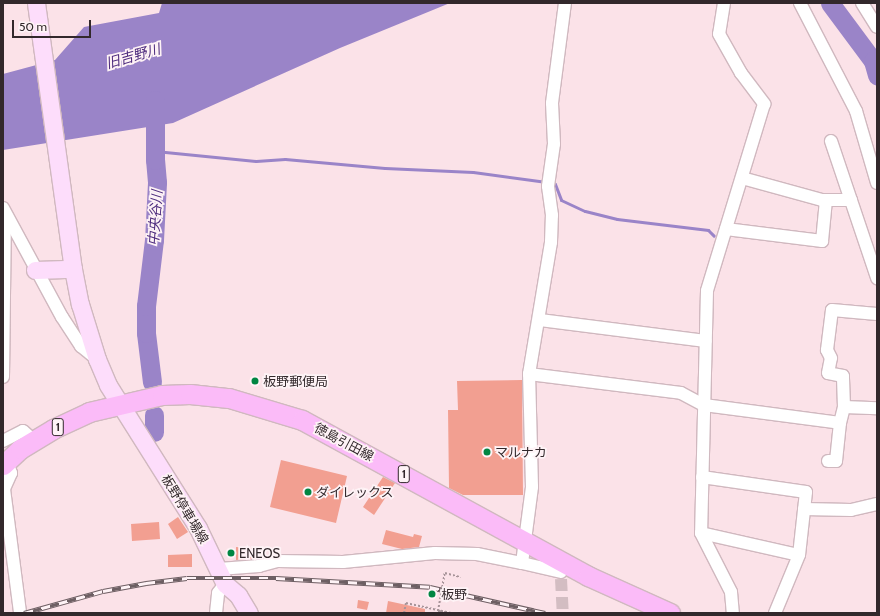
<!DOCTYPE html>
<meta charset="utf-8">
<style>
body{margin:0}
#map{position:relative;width:880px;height:616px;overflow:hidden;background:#fbe2e8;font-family:Cabin,"Noto Sans JP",sans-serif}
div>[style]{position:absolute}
.water>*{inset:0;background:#9a84c8}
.stream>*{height:3px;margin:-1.5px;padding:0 1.5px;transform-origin:1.5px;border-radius:1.5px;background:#9a84c8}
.river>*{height:19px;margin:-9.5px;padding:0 9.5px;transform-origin:9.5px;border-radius:9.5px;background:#9a84c8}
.building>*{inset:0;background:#f29f91}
.street-tunnel>*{height:12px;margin-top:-6px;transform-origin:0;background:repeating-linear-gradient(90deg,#d3bdc2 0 12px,transparent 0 18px)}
.path>*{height:2px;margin-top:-1px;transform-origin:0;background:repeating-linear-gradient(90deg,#a79499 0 2px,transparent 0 4px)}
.roads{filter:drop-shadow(1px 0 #d0b8bf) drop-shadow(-1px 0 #d0b8bf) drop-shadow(0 1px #d0b8bf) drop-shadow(0 -1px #d0b8bf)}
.street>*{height:12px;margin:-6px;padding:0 6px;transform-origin:6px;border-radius:6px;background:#fff}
.secondary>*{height:17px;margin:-8.5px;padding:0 8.5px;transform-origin:8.5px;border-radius:8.5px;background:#fdddfb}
.primary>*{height:19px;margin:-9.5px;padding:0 9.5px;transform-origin:9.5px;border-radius:9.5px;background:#fbbbf8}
.rail>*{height:4.5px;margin-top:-2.25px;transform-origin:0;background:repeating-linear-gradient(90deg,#fef3f6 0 9px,#6d5f63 0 18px);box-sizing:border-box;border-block:1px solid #6d5f63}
.path-bridge>*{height:2px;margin-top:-1px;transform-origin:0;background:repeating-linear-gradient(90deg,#a79499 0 2px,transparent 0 4px)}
.dots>*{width:11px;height:11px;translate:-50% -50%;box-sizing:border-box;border:2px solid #fef3f6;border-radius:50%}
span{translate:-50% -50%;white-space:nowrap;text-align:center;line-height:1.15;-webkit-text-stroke:3.5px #fef3f6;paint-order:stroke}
.shield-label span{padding:1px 3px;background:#fef3f6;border:1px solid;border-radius:3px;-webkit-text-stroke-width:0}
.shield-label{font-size:12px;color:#32282b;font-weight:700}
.poi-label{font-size:13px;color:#32282b}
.left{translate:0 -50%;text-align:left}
.street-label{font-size:13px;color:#32282b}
.water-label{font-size:14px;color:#4e2c7e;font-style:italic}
.frame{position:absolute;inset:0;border:4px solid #32282b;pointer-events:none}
.scale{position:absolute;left:12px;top:20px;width:79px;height:18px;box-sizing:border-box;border:2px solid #32282b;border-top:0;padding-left:5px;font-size:12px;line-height:14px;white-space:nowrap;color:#32282b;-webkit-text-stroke:3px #fef3f6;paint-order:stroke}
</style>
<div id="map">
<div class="water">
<div style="clip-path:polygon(162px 3px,450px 3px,340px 48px,173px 123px,3px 150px,3px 74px,55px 60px,84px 27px,159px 13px)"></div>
</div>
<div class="stream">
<div style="left:155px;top:151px;width:101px;rotate:5.7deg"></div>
<div style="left:256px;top:161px;width:29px;rotate:-4deg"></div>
<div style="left:285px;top:159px;width:100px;rotate:5.1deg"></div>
<div style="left:385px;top:168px;width:88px;rotate:2.6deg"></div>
<div style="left:473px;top:172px;width:74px;rotate:7.8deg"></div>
<div style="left:552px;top:183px;width:3px;rotate:18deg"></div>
<div style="left:555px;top:184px;width:17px;rotate:69deg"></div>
<div style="left:561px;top:200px;width:26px;rotate:25deg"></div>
<div style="left:585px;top:211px;width:33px;rotate:14deg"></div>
<div style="left:617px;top:219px;width:92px;rotate:6.9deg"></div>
<div style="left:708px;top:230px;width:8px;rotate:45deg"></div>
</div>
<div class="river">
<div style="left:830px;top:3px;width:72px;rotate:53.4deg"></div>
<div style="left:873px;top:61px;width:15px;rotate:74deg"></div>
<div style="left:152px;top:382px;width:49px;rotate:-97deg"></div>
<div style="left:146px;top:333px;width:27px;rotate:-90deg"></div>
<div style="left:146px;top:306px;width:66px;rotate:-83.1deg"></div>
<div style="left:154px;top:240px;width:58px;rotate:-87deg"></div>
<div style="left:157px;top:182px;width:22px;rotate:-95deg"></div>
<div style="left:155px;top:160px;width:60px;rotate:-90deg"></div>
<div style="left:154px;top:415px;width:17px;rotate:90deg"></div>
</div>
<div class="building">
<div style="clip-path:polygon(522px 380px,523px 495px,463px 495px,449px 488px,448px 410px,458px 410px,457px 381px)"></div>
<div style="clip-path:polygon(281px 460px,347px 476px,336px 523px,270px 507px)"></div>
<div style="clip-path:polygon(383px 477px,395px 483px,374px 515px,363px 507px)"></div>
<div style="clip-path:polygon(178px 517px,188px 532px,177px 539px,168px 524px)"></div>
<div style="clip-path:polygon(159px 522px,160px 539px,132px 541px,131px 524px)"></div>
<div style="clip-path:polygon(386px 530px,413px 537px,414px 534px,422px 536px,419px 547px,402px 549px,382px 544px)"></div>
<div style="clip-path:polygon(236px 547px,259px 549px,258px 558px,236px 560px)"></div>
<div style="clip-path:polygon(192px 554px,192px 567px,168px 567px,168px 555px)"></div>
<div style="clip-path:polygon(358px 600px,369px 602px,367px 610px,357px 608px)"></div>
<div style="clip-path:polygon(388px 601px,425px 609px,425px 613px,386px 613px)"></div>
</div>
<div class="street-tunnel">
<div style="left:561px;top:579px;width:34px;rotate:87deg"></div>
</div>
<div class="path">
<div style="left:445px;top:573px;width:16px;rotate:15deg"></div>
<div style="left:440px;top:595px;width:17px;rotate:10deg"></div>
<div style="left:440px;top:611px;width:8px;rotate:14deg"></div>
<div style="left:404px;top:613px;width:10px;rotate:-79deg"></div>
<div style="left:406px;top:603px;width:46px;rotate:12.5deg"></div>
</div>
<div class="roads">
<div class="street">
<div style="left:724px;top:3px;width:31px;rotate:99deg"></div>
<div style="left:719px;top:34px;width:45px;rotate:60.6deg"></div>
<div style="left:741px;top:73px;width:39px;rotate:53deg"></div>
<div style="left:764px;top:104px;width:195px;rotate:107deg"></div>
<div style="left:707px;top:291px;width:242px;rotate:91.4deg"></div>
<div style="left:701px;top:533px;width:66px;rotate:63deg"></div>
<div style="left:731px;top:592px;width:21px;rotate:85deg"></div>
<div style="left:800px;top:3px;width:122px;rotate:62.6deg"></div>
<div style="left:856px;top:111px;width:75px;rotate:73.7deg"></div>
<div style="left:862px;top:3px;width:28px;rotate:58deg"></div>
<div style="left:831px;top:141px;width:145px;rotate:71.4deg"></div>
<div style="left:742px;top:178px;width:83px;rotate:15.4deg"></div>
<div style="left:822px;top:200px;width:29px"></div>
<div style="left:3px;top:208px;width:124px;rotate:61.6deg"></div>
<div style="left:62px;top:317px;width:35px;rotate:57deg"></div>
<div style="left:81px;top:346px;width:21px;rotate:39deg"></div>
<div style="left:726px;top:229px;width:97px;rotate:7.1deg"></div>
<div style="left:822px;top:241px;width:41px;rotate:-84.4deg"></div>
<div style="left:540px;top:320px;width:167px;rotate:7.2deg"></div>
<div style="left:529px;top:374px;width:153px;rotate:7.1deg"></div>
<div style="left:681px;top:393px;width:26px;rotate:28deg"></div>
<div style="left:704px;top:405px;width:137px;rotate:7.5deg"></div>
<div style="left:840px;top:423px;width:16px;rotate:-76deg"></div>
<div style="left:844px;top:407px;width:33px;rotate:2deg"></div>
<div style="left:3px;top:377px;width:163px;rotate:-89.3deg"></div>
<div style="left:844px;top:407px;width:31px;rotate:-92deg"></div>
<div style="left:843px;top:376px;width:15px;rotate:-169deg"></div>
<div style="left:828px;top:373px;width:15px;rotate:-79deg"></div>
<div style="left:831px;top:358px;width:9px;rotate:-117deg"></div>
<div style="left:827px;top:350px;width:40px;rotate:-82.9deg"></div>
<div style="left:832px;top:310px;width:45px;rotate:5.1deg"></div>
<div style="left:3px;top:441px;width:22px;rotate:-27deg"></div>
<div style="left:23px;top:431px;width:15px;rotate:42deg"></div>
<div style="left:7px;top:461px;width:13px;rotate:72deg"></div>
<div style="left:11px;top:473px;width:17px;rotate:114deg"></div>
<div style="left:4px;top:489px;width:125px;rotate:82.6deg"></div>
<div style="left:828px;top:461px;width:8px"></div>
<div style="left:836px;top:461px;width:38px;rotate:-84deg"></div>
<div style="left:702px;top:477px;width:105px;rotate:8.2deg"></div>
<div style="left:806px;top:492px;width:63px;rotate:96.3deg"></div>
<div style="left:799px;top:555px;width:63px;rotate:112.5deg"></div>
<div style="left:804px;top:509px;width:47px;rotate:1.2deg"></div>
<div style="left:851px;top:510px;width:27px;rotate:-13deg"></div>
<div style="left:701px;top:533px;width:100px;rotate:12.7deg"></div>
<div style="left:219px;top:569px;width:40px;rotate:-4.3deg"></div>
<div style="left:259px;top:566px;width:20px;rotate:-15deg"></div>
<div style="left:278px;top:561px;width:65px;rotate:0.9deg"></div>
<div style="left:343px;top:562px;width:92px;rotate:-5.6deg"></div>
<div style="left:435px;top:553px;width:42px;rotate:1.4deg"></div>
<div style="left:477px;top:554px;width:46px;rotate:11.3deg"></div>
<div style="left:561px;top:572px;width:40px;rotate:-167deg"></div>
<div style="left:522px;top:563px;width:77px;rotate:-82.5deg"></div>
<div style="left:532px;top:487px;width:113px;rotate:-91.5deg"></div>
<div style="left:529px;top:374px;width:134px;rotate:-80.5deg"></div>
<div style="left:551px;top:242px;width:27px;rotate:-88deg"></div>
<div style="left:552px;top:215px;width:29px;rotate:-98deg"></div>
<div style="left:548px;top:186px;width:42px;rotate:-81.9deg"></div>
<div style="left:554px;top:144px;width:41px;rotate:-92.8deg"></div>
<div style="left:552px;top:103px;width:101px;rotate:-82.6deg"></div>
<div style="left:216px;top:613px;width:20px;rotate:-84deg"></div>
<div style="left:218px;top:593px;width:11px;rotate:-52deg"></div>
</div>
<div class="secondary">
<div style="left:36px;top:3px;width:269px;rotate:82.1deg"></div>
<div style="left:73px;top:269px;width:36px;rotate:79deg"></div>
<div style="left:80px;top:304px;width:58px;rotate:72.8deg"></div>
<div style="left:97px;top:359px;width:28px;rotate:67deg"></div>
<div style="left:108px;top:385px;width:169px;rotate:57.8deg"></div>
<div style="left:198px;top:528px;width:62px;rotate:64.3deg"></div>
<div style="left:225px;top:584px;width:17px;rotate:40deg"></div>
<div style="left:238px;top:595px;width:21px;rotate:59deg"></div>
<div style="left:35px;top:270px;width:38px;rotate:-2deg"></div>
</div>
<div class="primary">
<div style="left:3px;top:465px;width:23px;rotate:-43deg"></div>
<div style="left:20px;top:449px;width:39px;rotate:-31deg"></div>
<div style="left:53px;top:429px;width:40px;rotate:-25deg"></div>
<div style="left:89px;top:412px;width:75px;rotate:-13.1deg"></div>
<div style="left:162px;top:395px;width:28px;rotate:-2deg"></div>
<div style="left:190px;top:394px;width:39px;rotate:6deg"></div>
<div style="left:229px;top:398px;width:76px;rotate:16.8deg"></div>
<div style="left:302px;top:420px;width:326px;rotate:28.6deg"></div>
<div style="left:588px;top:576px;width:90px;rotate:24.3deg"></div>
</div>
</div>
<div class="rail">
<div style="left:24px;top:613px;width:82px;rotate:-15.6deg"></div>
<div style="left:103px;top:591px;width:44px;rotate:-10.5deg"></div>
<div style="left:146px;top:583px;width:41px;rotate:-7deg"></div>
<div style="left:187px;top:578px;width:89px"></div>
<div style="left:276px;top:578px;width:154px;rotate:3.3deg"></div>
<div style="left:430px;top:587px;width:118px;rotate:12.7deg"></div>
</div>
<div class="path-bridge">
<div style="left:440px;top:611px;width:2px;rotate:180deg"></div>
<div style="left:438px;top:611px;width:39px;rotate:-80deg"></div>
</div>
<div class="dots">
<div style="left:255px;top:381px;background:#008642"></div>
<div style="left:487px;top:452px;background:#008642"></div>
<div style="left:308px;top:492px;background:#008642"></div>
<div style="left:231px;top:553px;background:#008642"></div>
<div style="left:432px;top:594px;background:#008642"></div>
</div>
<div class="shield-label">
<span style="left:58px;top:427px">1</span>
<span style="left:404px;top:474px">1</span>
</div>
<div class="poi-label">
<span class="left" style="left:263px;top:381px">板野郵便局</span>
<span class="left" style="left:495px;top:452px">マルナカ</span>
<span class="left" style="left:316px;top:492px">ダイレックス</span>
<span class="left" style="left:239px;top:553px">ENEOS</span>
<span class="left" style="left:441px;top:594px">板野</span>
</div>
<div class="street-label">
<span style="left:344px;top:442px;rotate:28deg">徳島引田線</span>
<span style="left:185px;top:509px;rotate:59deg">板野停車場線</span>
</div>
<div class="water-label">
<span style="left:133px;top:56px;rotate:-16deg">旧吉野川</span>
<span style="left:155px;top:218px;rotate:-86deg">中央谷川</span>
</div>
<div class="frame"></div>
<div class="scale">50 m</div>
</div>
